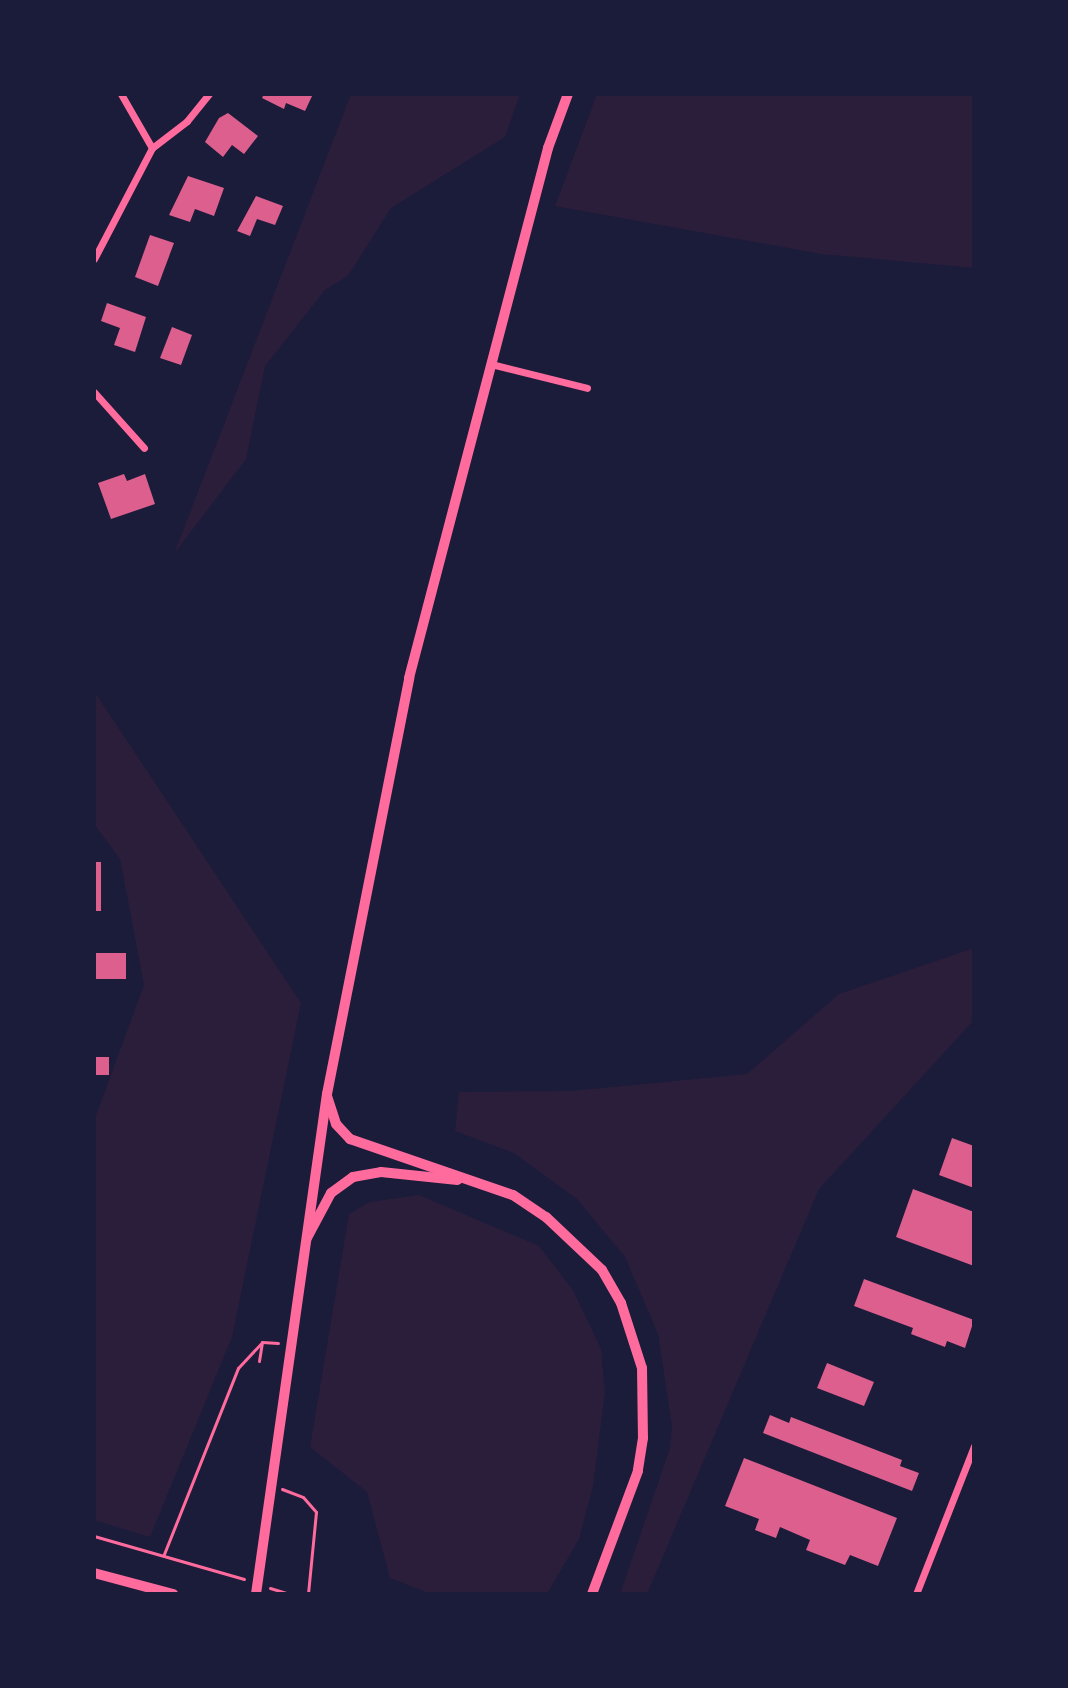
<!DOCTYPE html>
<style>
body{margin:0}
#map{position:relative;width:1068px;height:1688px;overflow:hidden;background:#1b1b3a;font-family:"IBM Plex Sans",sans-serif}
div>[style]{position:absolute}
.green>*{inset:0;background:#2a1e3b}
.building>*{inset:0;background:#dd5f8e}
.path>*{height:3px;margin:-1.5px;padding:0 1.5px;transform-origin:1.5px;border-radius:1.5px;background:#ff6b9d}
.minor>*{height:7px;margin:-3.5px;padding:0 3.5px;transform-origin:3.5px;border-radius:3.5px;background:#ff6b9d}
.secondary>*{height:10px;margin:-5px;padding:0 5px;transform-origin:5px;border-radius:5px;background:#ff6b9d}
span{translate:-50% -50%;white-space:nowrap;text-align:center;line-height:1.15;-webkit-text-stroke:6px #1b1b3a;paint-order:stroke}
.frame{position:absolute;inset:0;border:96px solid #1b1b3a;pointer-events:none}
</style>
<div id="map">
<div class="green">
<div style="clip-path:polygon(351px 94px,520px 94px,505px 137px,391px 208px,348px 276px,325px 290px,265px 366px,246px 459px,174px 554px)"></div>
<div style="clip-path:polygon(597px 94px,974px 94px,974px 268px,821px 254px,555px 206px)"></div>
<div style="clip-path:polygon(94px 691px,301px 1003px,232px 1337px,150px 1537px,94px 1520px,94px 1121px,144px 985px,120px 859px,94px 824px)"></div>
<div style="clip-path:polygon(974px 948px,974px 1020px,819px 1189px,647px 1594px,620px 1594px,670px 1448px,672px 1426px,658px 1334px,625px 1257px,577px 1199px,514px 1153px,455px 1131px,459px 1092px,571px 1091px,747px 1074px,839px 994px)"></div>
<div style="clip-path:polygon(419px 1195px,539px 1246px,573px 1290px,601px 1349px,605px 1392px,593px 1486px,579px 1539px,547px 1594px,431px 1594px,390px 1578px,367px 1492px,310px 1447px,349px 1214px,370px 1202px)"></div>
</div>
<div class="building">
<div style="clip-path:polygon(264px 94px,313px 94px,305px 111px,286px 103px,284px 109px,262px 98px)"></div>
<div style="clip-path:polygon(228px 113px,258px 136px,244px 154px,232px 145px,223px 157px,205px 142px,219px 118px)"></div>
<div style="clip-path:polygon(188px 176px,224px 188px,214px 216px,195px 209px,190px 222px,169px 215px)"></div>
<div style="clip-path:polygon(256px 196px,283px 206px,275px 225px,257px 219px,250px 236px,237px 231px)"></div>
<div style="clip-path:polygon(150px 235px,174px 243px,158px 286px,135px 277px)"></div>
<div style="clip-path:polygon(107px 303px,146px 317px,135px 352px,114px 345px,120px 328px,101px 321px)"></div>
<div style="clip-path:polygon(172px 327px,192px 335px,181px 365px,160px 358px)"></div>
<div style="clip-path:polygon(124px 474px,127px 481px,145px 474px,155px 504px,111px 519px,98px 483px)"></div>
<div style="clip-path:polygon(94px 862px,101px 862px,101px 911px,94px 911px)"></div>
<div style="clip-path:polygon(94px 953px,126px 953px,126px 979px,94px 979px)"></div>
<div style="clip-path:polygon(94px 1057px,109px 1057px,109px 1075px,94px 1075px)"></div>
<div style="clip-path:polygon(952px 1138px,974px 1146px,974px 1188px,939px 1175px)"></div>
<div style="clip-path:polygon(913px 1189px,974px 1212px,974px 1266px,896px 1237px)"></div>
<div style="clip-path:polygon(864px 1279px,974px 1320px,965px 1348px,947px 1341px,945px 1347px,911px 1334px,913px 1328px,854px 1306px)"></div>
<div style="clip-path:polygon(827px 1363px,874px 1382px,864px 1406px,817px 1388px)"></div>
<div style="clip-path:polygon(770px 1415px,789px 1423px,791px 1417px,902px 1460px,900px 1466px,919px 1473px,912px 1491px,763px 1433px)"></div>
<div style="clip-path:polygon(744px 1458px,897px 1518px,878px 1566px,850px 1555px,845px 1565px,806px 1550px,810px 1540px,780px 1527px,776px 1538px,755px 1530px,759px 1519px,725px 1506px)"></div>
</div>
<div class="path">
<div style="left:259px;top:1361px;width:19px;rotate:-81deg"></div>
<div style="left:282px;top:1489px;width:22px;rotate:21deg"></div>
<div style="left:303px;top:1497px;width:20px;rotate:49deg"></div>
<div style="left:316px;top:1512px;width:82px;rotate:95.6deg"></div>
<div style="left:94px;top:1536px;width:156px;rotate:16deg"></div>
<div style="left:164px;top:1554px;width:200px;rotate:-68.3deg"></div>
<div style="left:238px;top:1368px;width:35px;rotate:-47deg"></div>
<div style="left:262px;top:1342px;width:16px;rotate:4deg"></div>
<div style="left:270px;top:1588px;width:21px;rotate:17deg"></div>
</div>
<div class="minor">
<div style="left:121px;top:94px;width:62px;rotate:60.1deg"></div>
<div style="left:94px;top:259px;width:125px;rotate:-62.4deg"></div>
<div style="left:152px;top:148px;width:44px;rotate:-37.6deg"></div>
<div style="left:187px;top:121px;width:35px;rotate:-51deg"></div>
<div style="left:491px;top:364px;width:99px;rotate:14deg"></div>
<div style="left:94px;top:392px;width:75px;rotate:48.2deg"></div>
<div style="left:916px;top:1594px;width:159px;rotate:-68.6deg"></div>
</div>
<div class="secondary">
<div style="left:327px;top:1096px;width:29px;rotate:72deg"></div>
<div style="left:336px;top:1124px;width:21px;rotate:47deg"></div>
<div style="left:350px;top:1139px;width:172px;rotate:19deg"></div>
<div style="left:513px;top:1195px;width:40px;rotate:34deg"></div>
<div style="left:546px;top:1217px;width:77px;rotate:43.4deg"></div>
<div style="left:602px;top:1270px;width:38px;rotate:60deg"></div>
<div style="left:621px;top:1303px;width:68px;rotate:72.1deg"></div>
<div style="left:642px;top:1368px;width:70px;rotate:89.2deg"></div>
<div style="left:643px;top:1438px;width:33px;rotate:99deg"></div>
<div style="left:638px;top:1471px;width:131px;rotate:110.5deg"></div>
<div style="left:307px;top:1238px;width:51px;rotate:-61.9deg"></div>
<div style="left:331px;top:1193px;width:27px;rotate:-36deg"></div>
<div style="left:353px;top:1177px;width:28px;rotate:-10deg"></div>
<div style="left:381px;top:1172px;width:77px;rotate:5.9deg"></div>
<div style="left:94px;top:1573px;width:82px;rotate:14.9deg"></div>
<div style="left:256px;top:1594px;width:505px;rotate:-81.92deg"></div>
<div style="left:327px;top:1094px;width:424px;rotate:-78.8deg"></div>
<div style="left:409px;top:678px;width:548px;rotate:-75.3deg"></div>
<div style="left:548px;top:148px;width:58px;rotate:-69.7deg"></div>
</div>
<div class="frame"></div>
</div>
